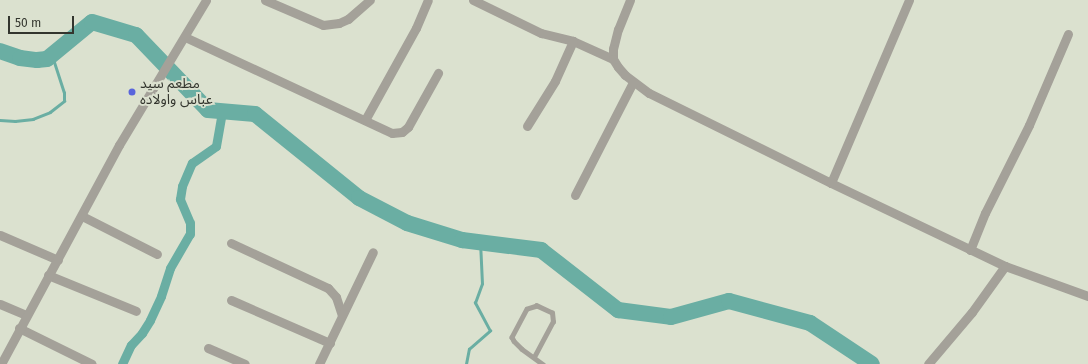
<!DOCTYPE html>
<meta charset="utf-8">
<style>
body{margin:0}
#map{position:relative;width:1088px;height:364px;overflow:hidden;background:#dbe1cf;font-family:"Fira Sans","Noto Sans Arabic",sans-serif}
div>[style]{position:absolute}
.stream>*{height:2.5px;margin:-1.25px;padding:0 1.25px;transform-origin:1.25px;border-radius:1.25px;background:#6aaea3}
.canal>*{height:9px;margin:-4.5px;padding:0 4.5px;transform-origin:4.5px;border-radius:4.5px;background:#6aaea3}
.river>*{height:16px;margin:-8px;padding:0 8px;transform-origin:8px;border-radius:8px;background:#6aaea3}
.service>*{height:4.5px;margin:-2.25px;padding:0 2.25px;transform-origin:2.25px;border-radius:2.25px;background:#a4a199}
.minor>*{height:9px;margin:-4.5px;padding:0 4.5px;transform-origin:4.5px;border-radius:4.5px;background:#a4a199}
.dots>*{width:11px;height:11px;translate:-50% -50%;box-sizing:border-box;border:2px solid #dbe1cf;border-radius:50%}
span{translate:-50% -50%;white-space:nowrap;text-align:center;line-height:1.15;-webkit-text-stroke:4px #dbe1cf;paint-order:stroke}
.poi-label{font-size:14px;color:#33352e}
.left{translate:0 -50%;text-align:left}
.scale{position:absolute;left:8px;top:16px;width:66px;height:18px;box-sizing:border-box;border:2px solid #33352e;border-top:0;padding-left:5px;font-size:12px;line-height:14px;white-space:nowrap;color:#33352e;-webkit-text-stroke:3px #dbe1cf;paint-order:stroke}
</style>
<div id="map">
<div class="stream">
<div style="left:0;top:120px;width:15px;rotate:4deg"></div>
<div style="left:15px;top:121px;width:18px;rotate:-6deg"></div>
<div style="left:33px;top:119px;width:18px;rotate:-22deg"></div>
<div style="left:50px;top:112px;width:18px;rotate:-38deg"></div>
<div style="left:64px;top:101px;width:8px;rotate:-90deg"></div>
<div style="left:64px;top:93px;width:39px;rotate:-108deg"></div>
<div style="left:466px;top:364px;width:15px;rotate:-79deg"></div>
<div style="left:469px;top:349px;width:28px;rotate:-41deg"></div>
<div style="left:490px;top:331px;width:32px;rotate:-118deg"></div>
<div style="left:475px;top:303px;width:20px;rotate:-70deg"></div>
<div style="left:482px;top:284px;width:42px;rotate:-92.7deg"></div>
</div>
<div class="canal">
<div style="left:122px;top:364px;width:21px;rotate:-65deg"></div>
<div style="left:131px;top:345px;width:16px;rotate:-47deg"></div>
<div style="left:142px;top:333px;width:15px;rotate:-58deg"></div>
<div style="left:150px;top:320px;width:26px;rotate:-65deg"></div>
<div style="left:161px;top:296px;width:29px;rotate:-72deg"></div>
<div style="left:170px;top:268px;width:39px;rotate:-60deg"></div>
<div style="left:190px;top:234px;width:11px;rotate:-90deg"></div>
<div style="left:190px;top:223px;width:26px;rotate:-113deg"></div>
<div style="left:180px;top:199px;width:13px;rotate:-81deg"></div>
<div style="left:182px;top:186px;width:25px;rotate:-67deg"></div>
<div style="left:192px;top:163px;width:29px;rotate:-35deg"></div>
<div style="left:216px;top:146px;width:36px;rotate:-80deg"></div>
</div>
<div class="river">
<div style="left:0;top:51px;width:21px;rotate:19deg"></div>
<div style="left:20px;top:58px;width:17px;rotate:7deg"></div>
<div style="left:37px;top:60px;width:10px;rotate:-6deg"></div>
<div style="left:47px;top:59px;width:58px;rotate:-39.4deg"></div>
<div style="left:92px;top:22px;width:46px;rotate:16.5deg"></div>
<div style="left:136px;top:35px;width:104px;rotate:46.2deg"></div>
<div style="left:208px;top:110px;width:47px;rotate:4.9deg"></div>
<div style="left:255px;top:114px;width:134px;rotate:38.9deg"></div>
<div style="left:359px;top:198px;width:54px;rotate:27.5deg"></div>
<div style="left:407px;top:223px;width:58px;rotate:17.2deg"></div>
<div style="left:462px;top:240px;width:80px;rotate:7.2deg"></div>
<div style="left:541px;top:250px;width:98px;rotate:37.9deg"></div>
<div style="left:618px;top:310px;width:53px;rotate:7.5deg"></div>
<div style="left:671px;top:317px;width:60px;rotate:-15.4deg"></div>
<div style="left:729px;top:301px;width:84px;rotate:15.2deg"></div>
<div style="left:810px;top:323px;width:74px;rotate:33.5deg"></div>
</div>
<div class="service">
<div style="left:534px;top:357px;width:40px;rotate:-62deg"></div>
<div style="left:553px;top:322px;width:9px;rotate:-96deg"></div>
<div style="left:552px;top:313px;width:17px;rotate:-155deg"></div>
<div style="left:537px;top:306px;width:10px;rotate:163deg"></div>
<div style="left:527px;top:309px;width:32px;rotate:118deg"></div>
<div style="left:512px;top:337px;width:4px;rotate:63deg"></div>
<div style="left:514px;top:341px;width:11px;rotate:45deg"></div>
<div style="left:522px;top:349px;width:26px;rotate:36deg"></div>
</div>
<div class="minor">
<div style="left:265px;top:0;width:63px;rotate:23.3deg"></div>
<div style="left:323px;top:25px;width:16px;rotate:-7deg"></div>
<div style="left:339px;top:23px;width:10px;rotate:-24deg"></div>
<div style="left:348px;top:19px;width:29px;rotate:-41deg"></div>
<div style="left:473px;top:0;width:76px;rotate:25.9deg"></div>
<div style="left:541px;top:33px;width:33px;rotate:14deg"></div>
<div style="left:573px;top:41px;width:44px;rotate:24.2deg"></div>
<div style="left:630px;top:0;width:31px;rotate:112deg"></div>
<div style="left:618px;top:29px;width:21px;rotate:104deg"></div>
<div style="left:613px;top:49px;width:10px;rotate:90deg"></div>
<div style="left:613px;top:59px;width:9px;rotate:58deg"></div>
<div style="left:618px;top:67px;width:11px;rotate:49deg"></div>
<div style="left:625px;top:75px;width:30px;rotate:37deg"></div>
<div style="left:649px;top:93px;width:203px;rotate:26.3deg"></div>
<div style="left:909px;top:0;width:199px;rotate:113.1deg"></div>
<div style="left:831px;top:183px;width:193px;rotate:25.5deg"></div>
<div style="left:1005px;top:266px;width:57px;rotate:125.7deg"></div>
<div style="left:972px;top:312px;width:68px;rotate:130.2deg"></div>
<div style="left:185px;top:37px;width:228px;rotate:24.9deg"></div>
<div style="left:392px;top:133px;width:10px;rotate:-6deg"></div>
<div style="left:402px;top:132px;width:8px;rotate:-40deg"></div>
<div style="left:408px;top:127px;width:62px;rotate:-60.9deg"></div>
<div style="left:365px;top:120px;width:105px;rotate:-61deg"></div>
<div style="left:416px;top:28px;width:30px;rotate:-67deg"></div>
<div style="left:527px;top:126px;width:53px;rotate:-58.1deg"></div>
<div style="left:555px;top:81px;width:44px;rotate:-65.8deg"></div>
<div style="left:575px;top:195px;width:127px;rotate:-62.8deg"></div>
<div style="left:82px;top:216px;width:84px;rotate:26.9deg"></div>
<div style="left:0;top:235px;width:63px;rotate:23.3deg"></div>
<div style="left:231px;top:243px;width:107px;rotate:24.9deg"></div>
<div style="left:328px;top:288px;width:12px;rotate:48deg"></div>
<div style="left:336px;top:297px;width:19px;rotate:72deg"></div>
<div style="left:970px;top:250px;width:40px;rotate:-68deg"></div>
<div style="left:985px;top:213px;width:98px;rotate:-63.4deg"></div>
<div style="left:1029px;top:125px;width:99px;rotate:-66.8deg"></div>
<div style="left:1005px;top:266px;width:88px;rotate:19.9deg"></div>
<div style="left:48px;top:275px;width:95px;rotate:22.2deg"></div>
<div style="left:231px;top:300px;width:108px;rotate:23.5deg"></div>
<div style="left:0;top:304px;width:28px;rotate:23deg"></div>
<div style="left:19px;top:328px;width:81px;rotate:26.3deg"></div>
<div style="left:208px;top:348px;width:40px;rotate:23.4deg"></div>
<div style="left:1px;top:364px;width:249px;rotate:-61.7deg"></div>
<div style="left:119px;top:145px;width:169px;rotate:-59deg"></div>
<div style="left:319px;top:364px;width:124px;rotate:-64.3deg"></div>
</div>
<div class="dots">
<div style="left:132px;top:92px;background:#5965dc"></div>
</div>
<div class="poi-label">
<span class="left" style="left:140px;top:92px">مطعم سيد<br>عباس واولاده</span>
</div>
<div class="scale">50 m</div>
</div>
